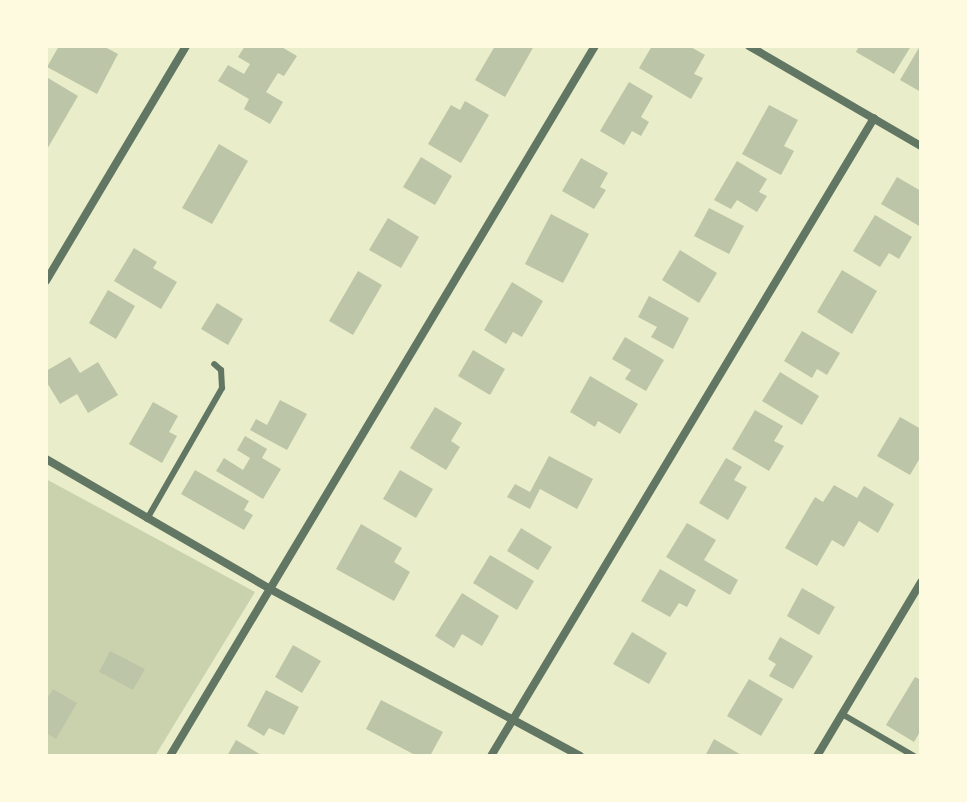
<!DOCTYPE html>
<style>
body{margin:0}
#map{position:relative;width:967px;height:802px;overflow:hidden;background:#e9edc9;font-family:Overpass,sans-serif}
div>[style]{position:absolute}
.green>*{inset:0;background:#cad2ad}
.building>*{inset:0;background:#bcc5a7}
.service>*{height:6px;margin:-3px;padding:0 3px;transform-origin:3px;border-radius:3px;background:#617663}
.minor>*{height:8px;margin:-4px;padding:0 4px;transform-origin:4px;border-radius:4px;background:#617663}
span{translate:-50% -50%;white-space:nowrap;text-align:center;line-height:1.15;-webkit-text-stroke:7px #fefae0;paint-order:stroke}
.frame{position:absolute;inset:0;border:48px solid #fefae0;pointer-events:none}
</style>
<div id="map">
<div class="green">
<div style="clip-path:polygon(46px 479px,255px 592px,155px 756px,46px 756px)"></div>
</div>
<div class="building">
<div style="clip-path:polygon(59px 46px,103px 46px,118px 54px,97px 94px,47px 67px)"></div>
<div style="clip-path:polygon(245px 46px,280px 46px,297px 56px,284px 76px,278px 73px,266px 92px,283px 102px,270px 124px,244px 109px,249px 99px,218px 81px,228px 65px,244px 74px,250px 64px,238px 57px)"></div>
<div style="clip-path:polygon(495px 46px,534px 46px,505px 97px,475px 80px)"></div>
<div style="clip-path:polygon(652px 46px,689px 46px,705px 55px,694px 74px,703px 78px,691px 99px,639px 68px)"></div>
<div style="clip-path:polygon(859px 46px,911px 46px,894px 74px,856px 52px)"></div>
<div style="clip-path:polygon(920px 46px,921px 46px,921px 92px,900px 80px)"></div>
<div style="clip-path:polygon(48px 78px,78px 96px,46px 151px,46px 80px)"></div>
<div style="clip-path:polygon(629px 82px,653px 96px,641px 117px,649px 122px,641px 136px,632px 131px,624px 145px,600px 131px)"></div>
<div style="clip-path:polygon(465px 101px,489px 115px,461px 163px,428px 144px,451px 105px,460px 110px)"></div>
<div style="clip-path:polygon(769px 105px,798px 120px,784px 146px,794px 151px,781px 175px,742px 154px)"></div>
<div style="clip-path:polygon(219px 144px,248px 161px,212px 224px,182px 208px)"></div>
<div style="clip-path:polygon(421px 157px,452px 176px,435px 205px,403px 187px)"></div>
<div style="clip-path:polygon(581px 158px,608px 173px,600px 187px,606px 190px,594px 209px,562px 191px)"></div>
<div style="clip-path:polygon(737px 161px,767px 179px,759px 192px,767px 196px,757px 212px,737px 200px,731px 209px,714px 200px)"></div>
<div style="clip-path:polygon(897px 177px,921px 191px,921px 227px,881px 204px)"></div>
<div style="clip-path:polygon(709px 208px,744px 226px,729px 254px,694px 236px)"></div>
<div style="clip-path:polygon(551px 214px,589px 234px,563px 283px,525px 264px)"></div>
<div style="clip-path:polygon(875px 215px,912px 237px,899px 259px,889px 253px,880px 267px,853px 251px)"></div>
<div style="clip-path:polygon(388px 218px,419px 237px,401px 268px,369px 250px)"></div>
<div style="clip-path:polygon(134px 248px,157px 262px,153px 268px,177px 282px,161px 309px,114px 281px)"></div>
<div style="clip-path:polygon(680px 250px,717px 273px,699px 303px,662px 280px)"></div>
<div style="clip-path:polygon(842px 270px,877px 291px,852px 334px,817px 312px)"></div>
<div style="clip-path:polygon(358px 271px,382px 285px,353px 335px,329px 321px)"></div>
<div style="clip-path:polygon(512px 282px,543px 301px,522px 337px,513px 332px,506px 344px,484px 330px)"></div>
<div style="clip-path:polygon(108px 290px,135px 306px,116px 339px,89px 323px)"></div>
<div style="clip-path:polygon(649px 296px,689px 318px,673px 349px,651px 337px,657px 327px,638px 317px)"></div>
<div style="clip-path:polygon(217px 303px,243px 319px,228px 345px,201px 329px)"></div>
<div style="clip-path:polygon(802px 331px,840px 353px,827px 375px,817px 369px,812px 378px,784px 361px)"></div>
<div style="clip-path:polygon(625px 337px,664px 360px,646px 391px,625px 379px,631px 370px,612px 359px)"></div>
<div style="clip-path:polygon(473px 350px,505px 369px,490px 395px,458px 376px)"></div>
<div style="clip-path:polygon(70px 357px,80px 373px,98px 362px,118px 395px,88px 413px,77px 394px,60px 404px,46px 381px,46px 371px)"></div>
<div style="clip-path:polygon(780px 372px,819px 396px,802px 425px,762px 401px)"></div>
<div style="clip-path:polygon(590px 376px,638px 404px,620px 434px,598px 421px,595px 427px,570px 412px)"></div>
<div style="clip-path:polygon(280px 400px,307px 414px,287px 450px,250px 430px,256px 419px,267px 425px)"></div>
<div style="clip-path:polygon(153px 402px,178px 416px,169px 432px,177px 436px,162px 463px,129px 444px)"></div>
<div style="clip-path:polygon(435px 407px,462px 423px,451px 441px,460px 447px,446px 470px,410px 448px)"></div>
<div style="clip-path:polygon(755px 410px,783px 426px,774px 441px,784px 446px,769px 471px,732px 449px)"></div>
<div style="clip-path:polygon(900px 417px,921px 429px,921px 456px,910px 475px,877px 456px)"></div>
<div style="clip-path:polygon(245px 436px,267px 449px,262px 458px,281px 469px,263px 499px,216px 471px,224px 458px,243px 470px,250px 458px,237px 450px)"></div>
<div style="clip-path:polygon(549px 456px,593px 479px,577px 509px,540px 489px,530px 509px,507px 497px,515px 484px,530px 492px)"></div>
<div style="clip-path:polygon(726px 458px,742px 467px,734px 480px,747px 487px,728px 520px,699px 503px)"></div>
<div style="clip-path:polygon(195px 470px,249px 501px,244px 510px,253px 515px,244px 530px,181px 494px)"></div>
<div style="clip-path:polygon(400px 470px,433px 489px,416px 518px,383px 499px)"></div>
<div style="clip-path:polygon(834px 485px,857px 498px,864px 486px,894px 504px,878px 533px,859px 521px,844px 547px,832px 540px,817px 566px,785px 548px,815px 497px,823px 502px)"></div>
<div style="clip-path:polygon(687px 523px,716px 540px,704px 560px,738px 580px,730px 595px,666px 557px)"></div>
<div style="clip-path:polygon(361px 524px,402px 548px,394px 562px,410px 572px,394px 601px,336px 569px)"></div>
<div style="clip-path:polygon(521px 528px,552px 547px,538px 570px,507px 551px)"></div>
<div style="clip-path:polygon(490px 555px,534px 581px,517px 610px,473px 583px)"></div>
<div style="clip-path:polygon(660px 569px,696px 590px,687px 607px,679px 603px,670px 617px,641px 601px)"></div>
<div style="clip-path:polygon(802px 588px,835px 607px,819px 635px,787px 616px)"></div>
<div style="clip-path:polygon(462px 593px,499px 616px,482px 646px,462px 634px,454px 648px,435px 636px)"></div>
<div style="clip-path:polygon(632px 632px,667px 653px,649px 684px,613px 664px)"></div>
<div style="clip-path:polygon(780px 637px,813px 656px,793px 689px,769px 676px,776px 664px,768px 659px)"></div>
<div style="clip-path:polygon(293px 645px,321px 661px,302px 693px,275px 677px)"></div>
<div style="clip-path:polygon(110px 651px,145px 669px,133px 690px,99px 672px)"></div>
<div style="clip-path:polygon(915px 677px,921px 680px,921px 730px,914px 742px,886px 725px)"></div>
<div style="clip-path:polygon(749px 679px,783px 699px,761px 736px,727px 716px)"></div>
<div style="clip-path:polygon(53px 689px,77px 703px,56px 739px,46px 733px,46px 700px)"></div>
<div style="clip-path:polygon(266px 690px,299px 707px,284px 735px,269px 728px,264px 736px,247px 726px)"></div>
<div style="clip-path:polygon(381px 700px,443px 732px,430px 756px,417px 756px,366px 729px)"></div>
<div style="clip-path:polygon(714px 739px,743px 756px,705px 756px)"></div>
<div style="clip-path:polygon(236px 740px,263px 756px,227px 756px)"></div>
</div>
<div class="service">
<div style="left:147px;top:519px;width:151px;rotate:-60.2deg"></div>
<div style="left:222px;top:388px;width:18px;rotate:-93deg"></div>
<div style="left:221px;top:370px;width:9px;rotate:-139deg"></div>
<div style="left:842px;top:714px;width:83px;rotate:30.3deg"></div>
</div>
<div class="minor">
<div style="left:749px;top:46px;width:199px;rotate:30.2deg"></div>
<div style="left:46px;top:281px;width:274px;rotate:-59.2deg"></div>
<div style="left:46px;top:459px;width:259px;rotate:30.1deg"></div>
<div style="left:270px;top:589px;width:352px;rotate:28.3deg"></div>
<div style="left:170px;top:756px;width:827px;rotate:-59.1deg"></div>
<div style="left:491px;top:756px;width:744px;rotate:-59.02deg"></div>
<div style="left:817px;top:756px;width:203px;rotate:-59.1deg"></div>
</div>
<div class="frame"></div>
</div>
